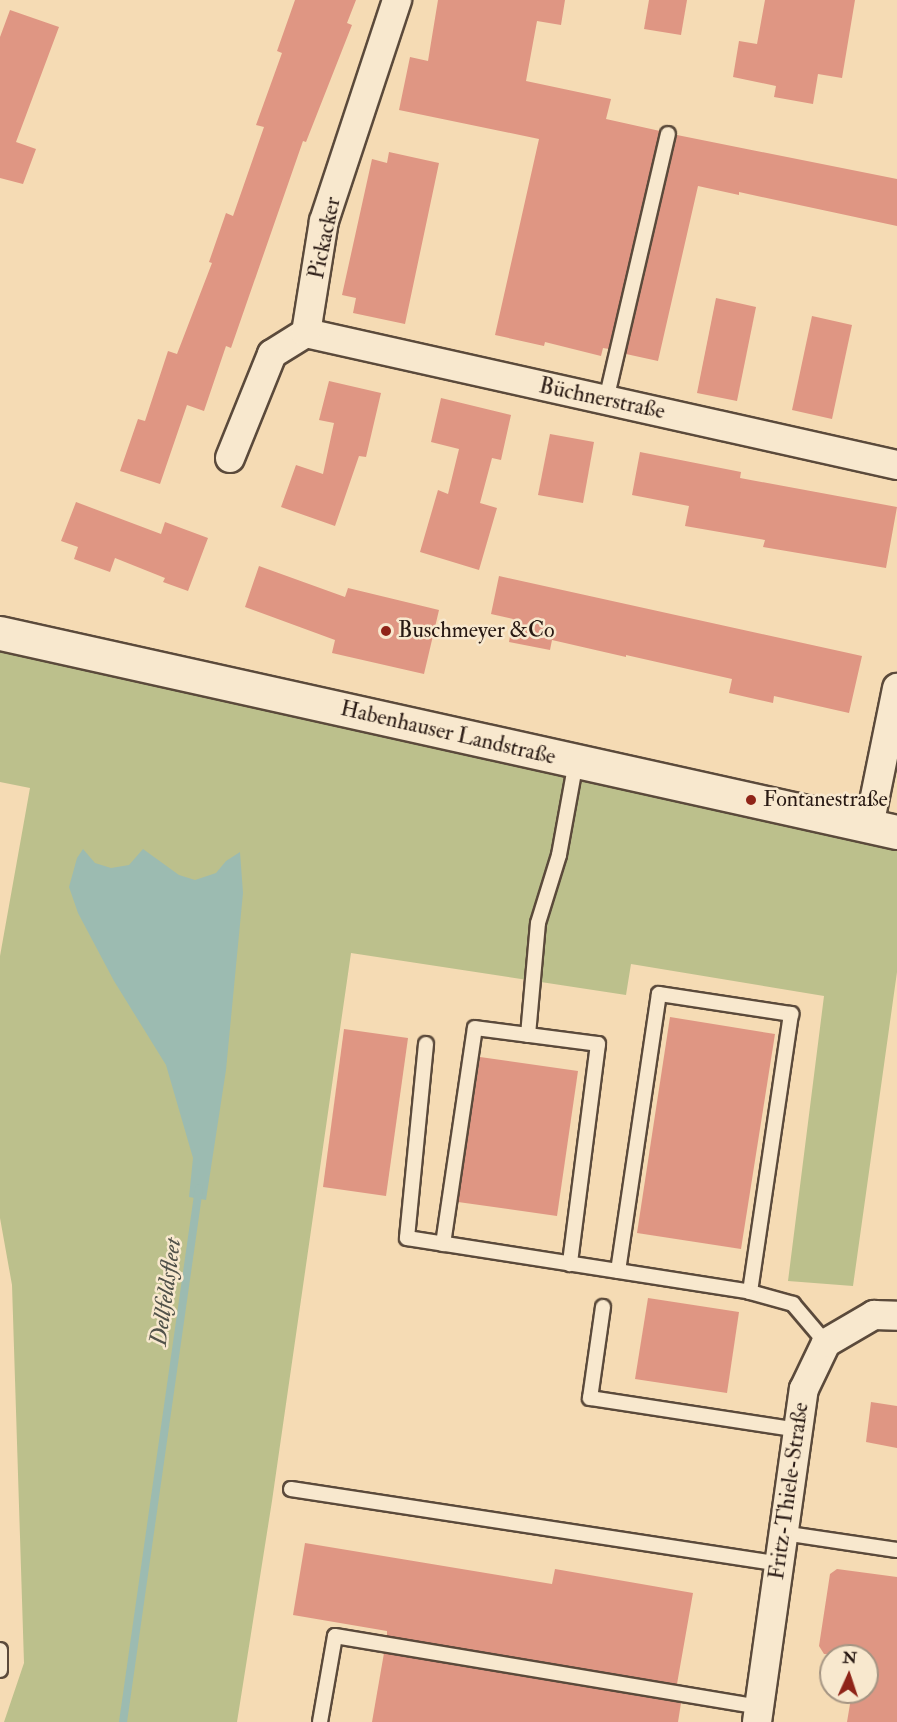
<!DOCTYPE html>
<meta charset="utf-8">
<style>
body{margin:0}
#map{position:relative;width:897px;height:1722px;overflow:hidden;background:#f5dbb4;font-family:"IM FELL Double Pica",serif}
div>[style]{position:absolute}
.green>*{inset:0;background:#bcc08c}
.water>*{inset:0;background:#9cbbb1}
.stream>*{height:8px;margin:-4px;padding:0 4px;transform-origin:4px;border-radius:4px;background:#9cbbb1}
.building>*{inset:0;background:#df9683}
.roads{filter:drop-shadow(2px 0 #5b4a3b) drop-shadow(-2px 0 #5b4a3b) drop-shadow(0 2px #5b4a3b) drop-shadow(0 -2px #5b4a3b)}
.service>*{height:14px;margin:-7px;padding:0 7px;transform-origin:7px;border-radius:7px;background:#f8e8ce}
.minor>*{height:28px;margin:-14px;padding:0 14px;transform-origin:14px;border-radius:14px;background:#f8e8ce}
.tertiary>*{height:33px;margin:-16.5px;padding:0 16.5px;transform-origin:16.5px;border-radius:16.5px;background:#f8e8ce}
.dots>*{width:16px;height:16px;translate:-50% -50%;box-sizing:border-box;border:3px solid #f8e8ce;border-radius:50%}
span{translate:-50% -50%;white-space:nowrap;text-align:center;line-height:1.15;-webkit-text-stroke:5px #f8e8ce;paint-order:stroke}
.street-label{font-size:22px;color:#281913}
.poi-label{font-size:22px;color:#281913}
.left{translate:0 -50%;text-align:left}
.water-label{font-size:24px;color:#51524a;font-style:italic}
.north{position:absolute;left:819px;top:1644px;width:60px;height:60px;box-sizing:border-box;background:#f8e8ce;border:2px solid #a59583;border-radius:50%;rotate:3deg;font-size:16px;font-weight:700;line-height:24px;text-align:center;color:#281913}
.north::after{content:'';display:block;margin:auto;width:21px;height:27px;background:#8f2418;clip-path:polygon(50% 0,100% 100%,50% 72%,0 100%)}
</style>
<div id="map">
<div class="green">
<div style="clip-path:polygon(0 648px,497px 761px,897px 847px,897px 972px,853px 1286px,788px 1281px,824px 996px,631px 964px,626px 995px,351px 953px,272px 1501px,237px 1722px,4px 1722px,24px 1663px,12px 1285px,0 1218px,0 956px,30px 788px,0 782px)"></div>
</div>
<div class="water">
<div style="clip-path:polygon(83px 849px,95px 863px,111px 868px,129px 865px,143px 849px,179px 875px,195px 880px,216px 873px,226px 861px,240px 852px,243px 893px,226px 1070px,206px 1200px,189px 1197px,193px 1158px,166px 1065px,114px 981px,78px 913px,69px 887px,77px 858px)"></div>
</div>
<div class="stream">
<div style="left:123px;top:1722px;width:539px;rotate:-81.9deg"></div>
</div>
<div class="building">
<div style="clip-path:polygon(295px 0,356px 0,347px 23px,352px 25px,306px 142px,303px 141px,231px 348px,226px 346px,204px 411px,187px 405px,160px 484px,120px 471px,138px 419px,145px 421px,168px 351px,177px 354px,212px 263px,209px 262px,226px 213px,233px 216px,264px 127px,256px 125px,282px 53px,277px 51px)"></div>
<div style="clip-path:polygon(438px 0,565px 0,561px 25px,537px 21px,526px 81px,611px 99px,606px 119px,660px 131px,609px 349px,603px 348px,601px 356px,545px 342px,544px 346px,495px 335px,539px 139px,399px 110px,410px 57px,428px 61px)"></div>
<div style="clip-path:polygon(649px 0,687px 0,681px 35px,644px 29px)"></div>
<div style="clip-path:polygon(765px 0,855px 0,842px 78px,818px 74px,813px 104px,774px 97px,776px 86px,733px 77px,739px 41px,757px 44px)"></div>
<div style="clip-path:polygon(10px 10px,59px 27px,16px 142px,36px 149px,23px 184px,0 178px,0 37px)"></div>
<div style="clip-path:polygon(677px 135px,897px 179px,897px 226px,739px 192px,739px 195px,698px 186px,658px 361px,626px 354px)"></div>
<div style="clip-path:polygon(389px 152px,439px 163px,405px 324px,353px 313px,356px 298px,342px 295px,372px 159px,387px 163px)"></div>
<div style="clip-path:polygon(716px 298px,756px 307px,737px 401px,697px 393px)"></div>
<div style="clip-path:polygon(812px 316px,852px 325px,832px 419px,792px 410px)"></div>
<div style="clip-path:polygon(329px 381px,381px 393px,366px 457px,359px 456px,335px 526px,281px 507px,296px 465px,323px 474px,334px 423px,319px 420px)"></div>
<div style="clip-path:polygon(441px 398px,511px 415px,501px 460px,492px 458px,480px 503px,497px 508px,479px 570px,420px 552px,438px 490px,448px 494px,459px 449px,431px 442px)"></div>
<div style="clip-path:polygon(550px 434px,594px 442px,583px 503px,538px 495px)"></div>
<div style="clip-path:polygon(640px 452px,741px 472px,740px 478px,897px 507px,886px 568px,763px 547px,765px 540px,685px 526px,689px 506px,632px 495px)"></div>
<div style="clip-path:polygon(76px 502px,161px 534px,165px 522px,208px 538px,188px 591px,163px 582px,165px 578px,115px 558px,110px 572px,74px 559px,78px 547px,61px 541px)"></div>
<div style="clip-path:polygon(259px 566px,345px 597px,348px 588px,439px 610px,424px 674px,332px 653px,335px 640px,245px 607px)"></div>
<div style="clip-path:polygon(499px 576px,862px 656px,849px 713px,774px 696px,773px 703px,729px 693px,732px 679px,626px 655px,626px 657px,552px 640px,550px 650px,509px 642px,513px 619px,491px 614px)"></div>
<div style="clip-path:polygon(670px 1017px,775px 1034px,741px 1249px,637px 1233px)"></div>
<div style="clip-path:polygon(344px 1029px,408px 1038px,386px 1196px,323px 1187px)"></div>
<div style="clip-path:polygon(480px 1057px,578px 1071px,557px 1216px,458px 1202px)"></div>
<div style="clip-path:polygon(648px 1298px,739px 1312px,727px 1393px,635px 1379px)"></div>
<div style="clip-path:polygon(871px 1402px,897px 1406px,897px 1448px,866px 1442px)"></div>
<div style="clip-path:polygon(305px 1543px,552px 1584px,555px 1569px,693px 1593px,677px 1684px,387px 1636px,387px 1631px,293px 1615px)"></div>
<div style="clip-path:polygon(837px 1569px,897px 1577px,897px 1722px,847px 1722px,852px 1692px,867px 1692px,867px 1656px,824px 1654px,819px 1646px,830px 1574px)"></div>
<div style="clip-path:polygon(384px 1653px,681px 1703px,678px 1722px,372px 1722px)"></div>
</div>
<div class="roads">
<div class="service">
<div style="left:606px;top:400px;width:273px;rotate:-76.9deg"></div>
<div style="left:528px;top:1035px;width:112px;rotate:-84.9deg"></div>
<div style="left:538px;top:923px;width:71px;rotate:-72.8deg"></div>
<div style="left:559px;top:855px;width:96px;rotate:-79.7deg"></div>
<div style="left:426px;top:1044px;width:195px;rotate:95.6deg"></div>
<div style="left:407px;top:1238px;width:347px;rotate:8.9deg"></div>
<div style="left:750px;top:1292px;width:45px;rotate:15.6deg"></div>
<div style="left:793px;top:1304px;width:51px;rotate:49.8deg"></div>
<div style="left:443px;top:1244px;width:218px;rotate:-81.6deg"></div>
<div style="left:475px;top:1028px;width:124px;rotate:7.4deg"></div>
<div style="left:598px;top:1044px;width:222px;rotate:97.3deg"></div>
<div style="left:618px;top:1271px;width:280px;rotate:-81.6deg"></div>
<div style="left:659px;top:994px;width:134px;rotate:8.6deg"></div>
<div style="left:791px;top:1014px;width:281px;rotate:98.4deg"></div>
<div style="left:603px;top:1307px;width:92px;rotate:98.1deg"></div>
<div style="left:590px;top:1398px;width:210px;rotate:8.7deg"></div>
<div style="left:291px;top:1489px;width:494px;rotate:8.7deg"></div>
<div style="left:783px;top:1533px;width:115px;rotate:8.5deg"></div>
<div style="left:0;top:1650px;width:20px;rotate:90deg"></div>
<div style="left:320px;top:1722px;width:87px;rotate:-80.1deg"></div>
<div style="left:335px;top:1636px;width:430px;rotate:9.5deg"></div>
</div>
<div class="minor">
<div style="left:306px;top:333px;width:606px;rotate:12.59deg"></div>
<div style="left:230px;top:458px;width:112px;rotate:-68deg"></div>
<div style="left:272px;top:354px;width:40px;rotate:-32deg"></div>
<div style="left:306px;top:333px;width:113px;rotate:-80.9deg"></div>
<div style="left:324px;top:221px;width:233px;rotate:-71.7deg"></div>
<div style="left:869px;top:826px;width:141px;rotate:-78.5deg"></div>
<div style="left:757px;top:1722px;width:336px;rotate:-82deg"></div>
<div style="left:804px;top:1389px;width:51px;rotate:-64.4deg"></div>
<div style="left:826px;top:1343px;width:56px;rotate:-30.3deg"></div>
<div style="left:874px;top:1315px;width:23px;rotate:2deg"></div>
</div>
<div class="tertiary">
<div style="left:0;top:633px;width:919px;rotate:12.51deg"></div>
</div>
</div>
<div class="dots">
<div style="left:386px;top:631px;background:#8f2418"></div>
<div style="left:751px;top:800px;background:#8f2418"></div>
</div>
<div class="street-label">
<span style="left:325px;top:238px;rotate:-78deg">Pickacker</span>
<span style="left:602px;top:399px;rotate:12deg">Büchnerstraße</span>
<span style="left:448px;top:733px;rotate:13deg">Habenhauser Landstraße</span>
<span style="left:789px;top:1491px;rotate:-82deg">Fritz-Thiele-Straße</span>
</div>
<div class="poi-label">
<span class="left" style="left:398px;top:631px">Buschmeyer &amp;Co</span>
<span class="left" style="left:763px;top:800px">Fontanestraße</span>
</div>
<div class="water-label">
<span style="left:166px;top:1292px;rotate:-82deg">Dellfeldsfleet</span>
</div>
<div class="north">N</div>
</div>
